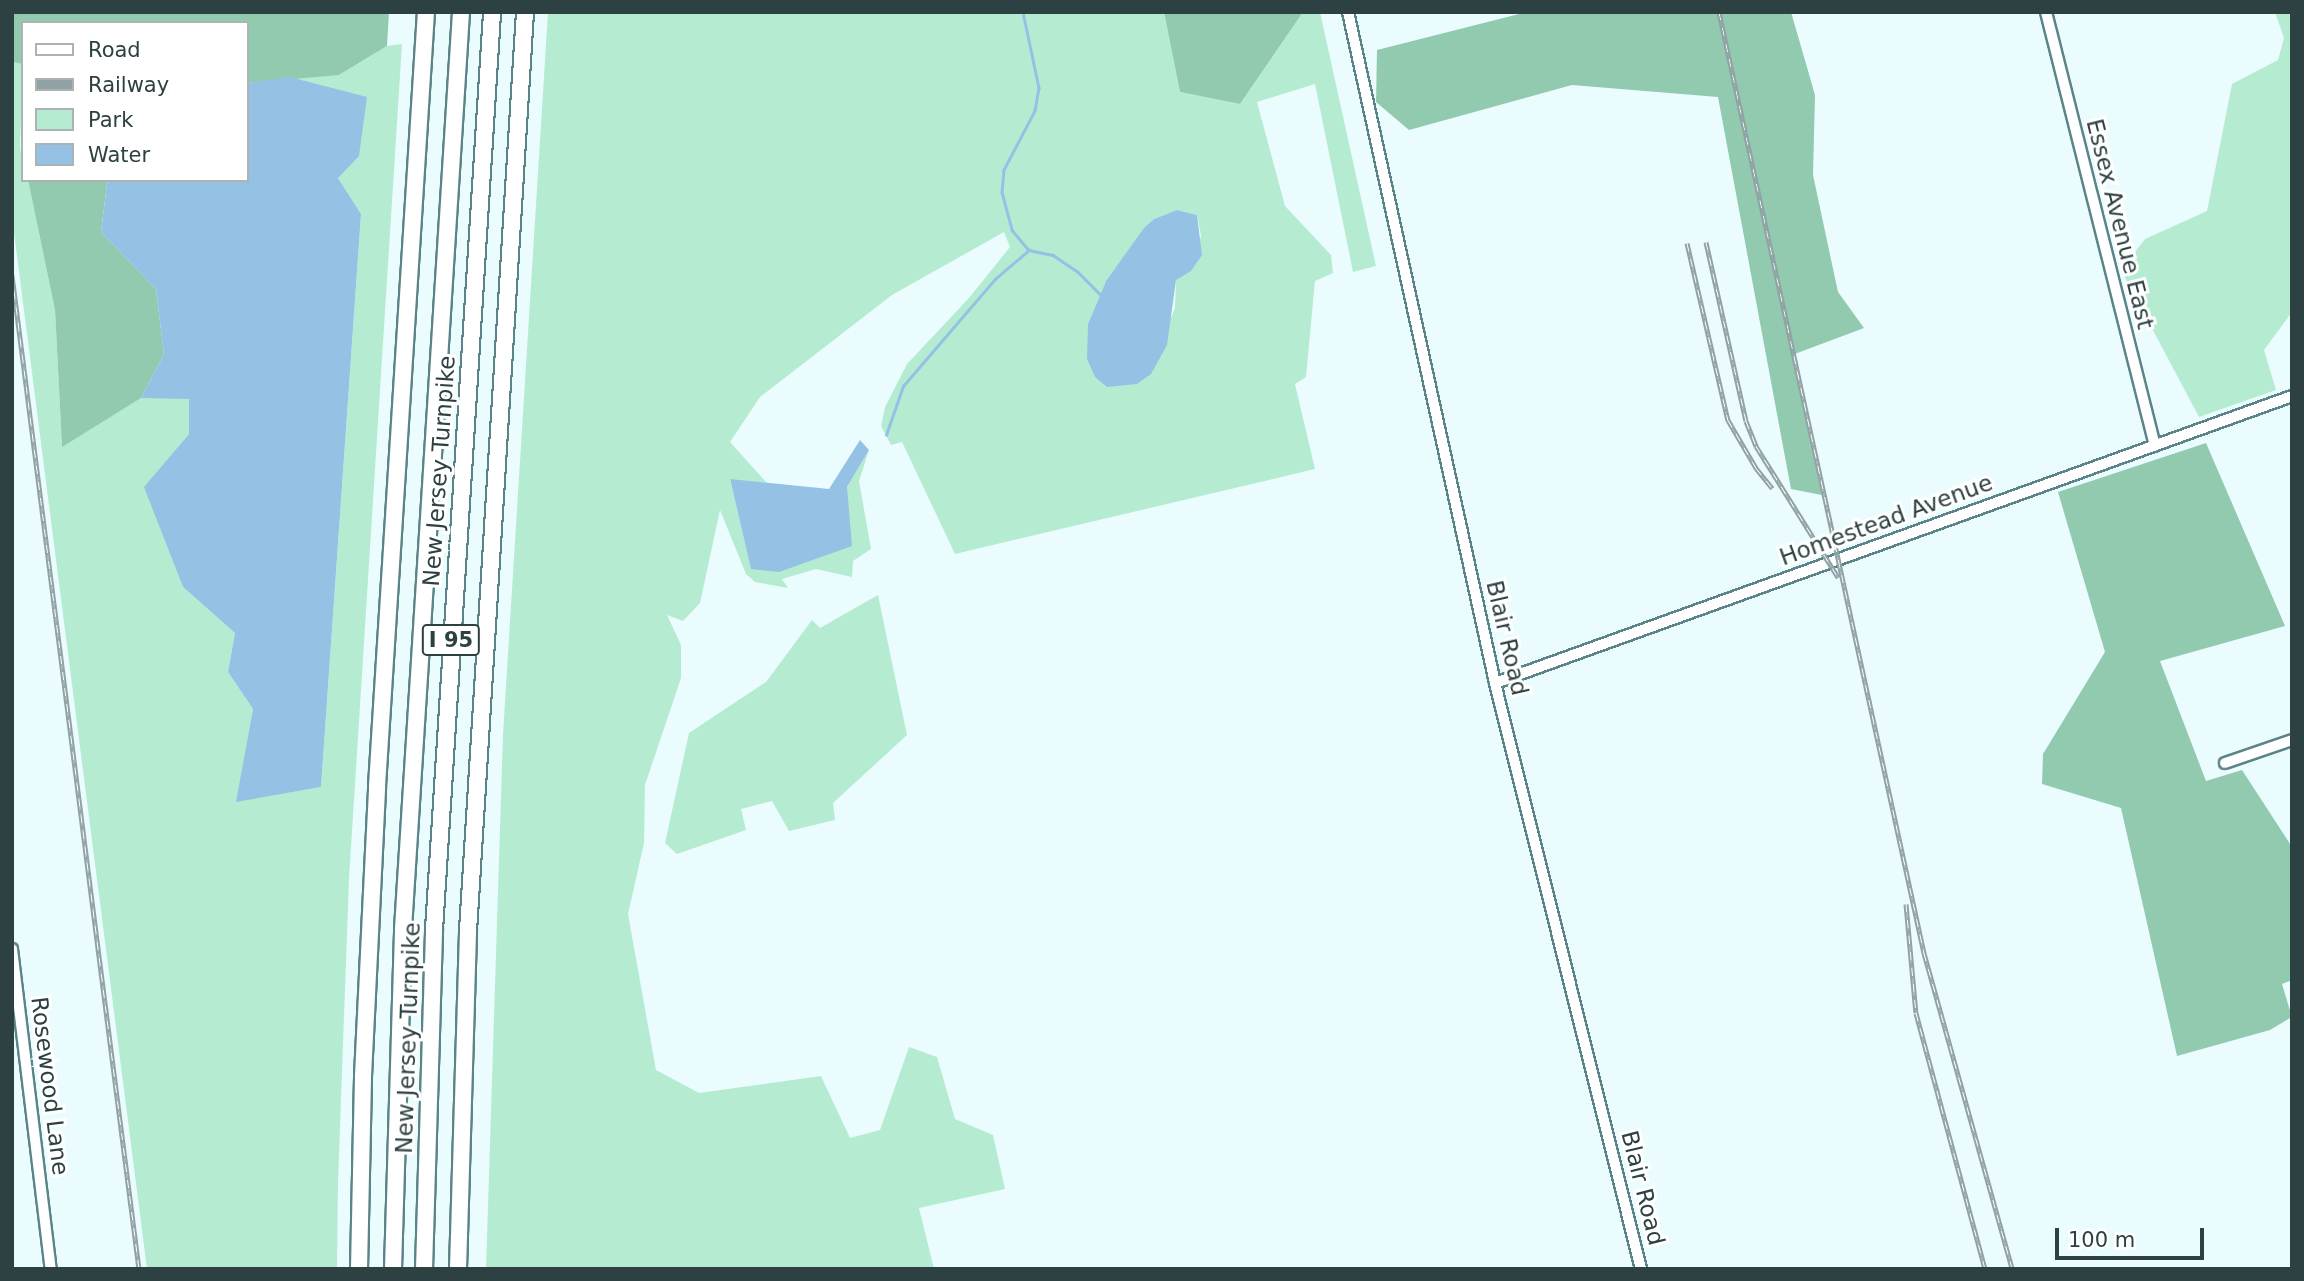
<!DOCTYPE html>
<style>
body{margin:0}
#map{position:relative;width:2304px;height:1281px;overflow:hidden;background:#eafcfe;font-family:"DejaVu Sans",sans-serif}
div>[style]{position:absolute}
.green>*{inset:0;background:#b5ecd1}
.forest>*{inset:0;background:#92cab0}
.water>*{inset:0;background:#94c1e4}
.stream>*{height:2.5px;margin:-1.25px;padding:0 1.25px;transform-origin:1.25px;border-radius:1.25px;background:#94c1e4}
.roads{filter:drop-shadow(2px 0 #5a8488) drop-shadow(-2px 0 #5a8488) drop-shadow(0 2px #5a8488) drop-shadow(0 -2px #5a8488)}
.minor>*{height:10px;margin:-5px;padding:0 5px;transform-origin:5px;border-radius:5px;background:#fff}
.highway>*{height:16px;margin:-8px;padding:0 8px;transform-origin:8px;border-radius:8px;background:#fff}
.rail>*{height:5px;margin-top:-2.5px;transform-origin:0;background:repeating-linear-gradient(90deg,#fff 0 8px,#90a2a4 0 16px);box-sizing:border-box;border-block:2px solid #90a2a4}
span{translate:-50% -50%;white-space:nowrap;text-align:center;line-height:1.15;-webkit-text-stroke:6px #fff;paint-order:stroke}
.shield-label span{padding:2px 5px;background:#fff;border:2px solid;border-radius:5px;-webkit-text-stroke-width:0}
.shield-label{font-size:21px;color:#2e4142;font-weight:700}
.street-label{font-size:23px;color:#2e4142}
.frame{position:absolute;inset:0;border:14px solid #2e4142;pointer-events:none}
.legend{position:absolute;left:21px;top:21px;width:228px;height:161px;box-sizing:border-box;background:#fff;border:2px solid #abb3b3;margin:0;padding:9px 12px;list-style:none;font-size:21px;color:#2e4142}
.legend li{display:flex;align-items:center;gap:14px;height:35px}
.legend b{width:35px;border:2px solid #abb3b3}
.scale{position:absolute;left:2055px;top:1228px;width:149px;height:32px;box-sizing:border-box;border:4px solid #2e4142;border-top:0;padding-left:9px;font-size:21px;line-height:24px;white-space:nowrap;color:#2e4142;-webkit-text-stroke:5px #fff;paint-order:stroke}
</style>
<div id="map">
<div class="green">
<div style="clip-path:polygon(evenodd,548px 12px,1164px 12px,1180px 92px,1240px 104px,1303px 12px,1320px 12px,1376px 266px,1353px 272px,1315px 84px,1257px 102px,1285px 206px,1331px 255px,1333px 273px,1315px 281px,1306px 377px,1295px 384px,1315px 469px,955px 554px,902px 442px,891px 445px,881px 426px,885px 407px,907px 364px,969px 298px,1010px 247px,1004px 232px,892px 295px,760px 397px,730px 442px,767px 483px,730px 480px,751px 568px,847px 487px,869px 450px,859px 481px,871px 549px,853px 561px,852px 577px,816px 569px,782px 579px,788px 588px,755px 582px,746px 574px,720px 510px,700px 603px,683px 621px,667px 615px,681px 645px,681px 678px,645px 785px,644px 843px,628px 914px,656px 1070px,699px 1093px,821px 1076px,850px 1138px,880px 1130px,909px 1047px,937px 1057px,955px 1119px,993px 1135px,1005px 1189px,919px 1208px,934px 1269px,486px 1269px,503px 734px,548px 12px,1177px 210px,1197px 215px,1201px 236px,1191px 270px,1176px 279px,1175px 308px,1171px 318px,1088px 324px,1106px 281px,1145px 228px,1154px 219px,1177px 210px)"></div>
<div style="clip-path:polygon(2275px 12px,2292px 12px,2292px 312px,2264px 350px,2276px 390px,2199px 417px,2121px 270px,2145px 239px,2207px 211px,2232px 84px,2278px 60px,2284px 38px)"></div>
<div style="clip-path:polygon(402px 44px,349px 879px,338px 1182px,337px 1269px,147px 1269px,12px 217px,12px 62px,23px 64px,20px 144px,23px 180px,28px 180px,55px 310px,62px 446px,141px 398px,189px 398px,189px 434px,145px 487px,183px 587px,235px 633px,228px 672px,253px 709px,237px 801px,321px 787px,361px 214px,338px 178px,367px 98px,290px 77px,339px 75px,387px 46px)"></div>
<div style="clip-path:polygon(878px 595px,907px 735px,833px 803px,835px 820px,789px 831px,772px 801px,741px 809px,746px 830px,677px 854px,665px 843px,689px 733px,766px 682px,812px 620px,820px 628px)"></div>
</div>
<div class="forest">
<div style="clip-path:polygon(12px 12px,389px 12px,387px 46px,339px 75px,247px 83px,247px 23px,23px 23px,23px 64px,12px 62px)"></div>
<div style="clip-path:polygon(1164px 12px,1303px 12px,1240px 104px,1180px 92px)"></div>
<div style="clip-path:polygon(1527px 12px,1791px 12px,1815px 95px,1813px 175px,1838px 292px,1864px 328px,1792px 355px,1822px 495px,1791px 489px,1718px 97px,1572px 85px,1409px 130px,1376px 102px,1377px 50px)"></div>
<div style="clip-path:polygon(28px 180px,111px 180px,107px 184px,101px 232px,156px 289px,164px 354px,141px 398px,62px 447px,55px 310px)"></div>
<div style="clip-path:polygon(2206px 443px,2285px 626px,2160px 661px,2206px 781px,2242px 770px,2292px 847px,2292px 980px,2282px 984px,2292px 1017px,2270px 1030px,2177px 1056px,2121px 808px,2042px 784px,2043px 754px,2105px 652px,2058px 492px)"></div>
</div>
<div class="water">
<div style="clip-path:polygon(290px 77px,367px 97px,359px 156px,338px 178px,361px 214px,321px 787px,236px 802px,253px 709px,228px 672px,235px 633px,183px 587px,144px 487px,189px 434px,189px 399px,141px 398px,164px 354px,156px 289px,101px 232px,107px 184px,111px 180px,247px 180px,247px 83px)"></div>
<div style="clip-path:polygon(1177px 210px,1197px 215px,1202px 255px,1191px 271px,1176px 280px,1167px 345px,1151px 374px,1137px 384px,1107px 387px,1095px 377px,1087px 359px,1088px 324px,1106px 281px,1144px 228px,1154px 219px)"></div>
<div style="clip-path:polygon(860px 440px,869px 450px,847px 487px,852px 546px,779px 572px,751px 569px,730px 479px,829px 489px)"></div>
</div>
<div class="stream">
<div style="left:1023px;top:12px;width:78px;rotate:78.1deg"></div>
<div style="left:1039px;top:88px;width:23px;rotate:100deg"></div>
<div style="left:1035px;top:111px;width:67px;rotate:117.7deg"></div>
<div style="left:1004px;top:170px;width:22px;rotate:95deg"></div>
<div style="left:1002px;top:192px;width:39px;rotate:75deg"></div>
<div style="left:1012px;top:230px;width:26px;rotate:50deg"></div>
<div style="left:886px;top:435px;width:52px;rotate:-70.9deg"></div>
<div style="left:903px;top:386px;width:141px;rotate:-49.3deg"></div>
<div style="left:995px;top:279px;width:45px;rotate:-40.5deg"></div>
<div style="left:1029px;top:250px;width:25px;rotate:12deg"></div>
<div style="left:1053px;top:255px;width:29px;rotate:34deg"></div>
<div style="left:1077px;top:271px;width:33px;rotate:45deg"></div>
</div>
<div class="roads">
<div class="minor">
<div style="left:1348px;top:12px;width:687px;rotate:77.64deg"></div>
<div style="left:1495px;top:683px;width:604px;rotate:76.01deg"></div>
<div style="left:2046px;top:12px;width:447px;rotate:75.9deg"></div>
<div style="left:1495px;top:683px;width:847px;rotate:-19.8deg"></div>
<div style="left:2225px;top:763px;width:71px;rotate:-18.9deg"></div>
<div style="left:12px;top:949px;width:322px;rotate:83.1deg"></div>
</div>
<div class="highway">
<div style="left:359px;top:1269px;width:193px;rotate:-88.8deg"></div>
<div style="left:363px;top:1076px;width:290px;rotate:-87.2deg"></div>
<div style="left:377px;top:786px;width:776px;rotate:-86.38deg"></div>
<div style="left:393px;top:1269px;width:340px;rotate:-88.3deg"></div>
<div style="left:403px;top:929px;width:919px;rotate:-86.38deg"></div>
<div style="left:424px;top:1269px;width:339px;rotate:-88.3deg"></div>
<div style="left:434px;top:930px;width:920px;rotate:-86.38deg"></div>
<div style="left:458px;top:1269px;width:338px;rotate:-88.3deg"></div>
<div style="left:468px;top:931px;width:921px;rotate:-86.45deg"></div>
</div>
</div>
<div class="rail">
<div style="left:1719px;top:12px;width:963px;rotate:77.71deg"></div>
<div style="left:1924px;top:953px;width:328px;rotate:74.4deg"></div>
<div style="left:1706px;top:242px;width:183px;rotate:77.4deg"></div>
<div style="left:1746px;top:421px;width:27px;rotate:68deg"></div>
<div style="left:1756px;top:446px;width:155px;rotate:58deg"></div>
<div style="left:1687px;top:243px;width:182px;rotate:77deg"></div>
<div style="left:1728px;top:420px;width:56px;rotate:59.7deg"></div>
<div style="left:1756px;top:468px;width:26px;rotate:51deg"></div>
<div style="left:12px;top:275px;width:1002px;rotate:82.72deg"></div>
<div style="left:1906px;top:904px;width:109px;rotate:84.8deg"></div>
<div style="left:1916px;top:1013px;width:265px;rotate:74.9deg"></div>
</div>
<div class="shield-label">
<span style="left:451px;top:640px">I 95</span>
</div>
<div class="street-label">
<span style="left:2120px;top:224px;rotate:76deg">Essex Avenue East</span>
<span style="left:439px;top:471px;rotate:-86deg">New Jersey Turnpike</span>
<span style="left:1886px;top:520px;rotate:-20deg">Homestead Avenue</span>
<span style="left:1507px;top:638px;rotate:77deg">Blair Road</span>
<span style="left:408px;top:1038px;rotate:-88deg">New Jersey Turnpike</span>
<span style="left:50px;top:1086px;rotate:83deg">Rosewood Lane</span>
<span style="left:1643px;top:1188px;rotate:76deg">Blair Road</span>
</div>
<div class="frame"></div>
<ul class="legend">
<li><b style="height:9px;background:#fff"></b>Road</li>
<li><b style="height:9px;background:#90a2a4"></b>Railway</li>
<li><b style="height:19px;background:#b5ecd1"></b>Park</li>
<li><b style="height:19px;background:#94c1e4"></b>Water</li>
</ul>
<div class="scale">100 m</div>
</div>
